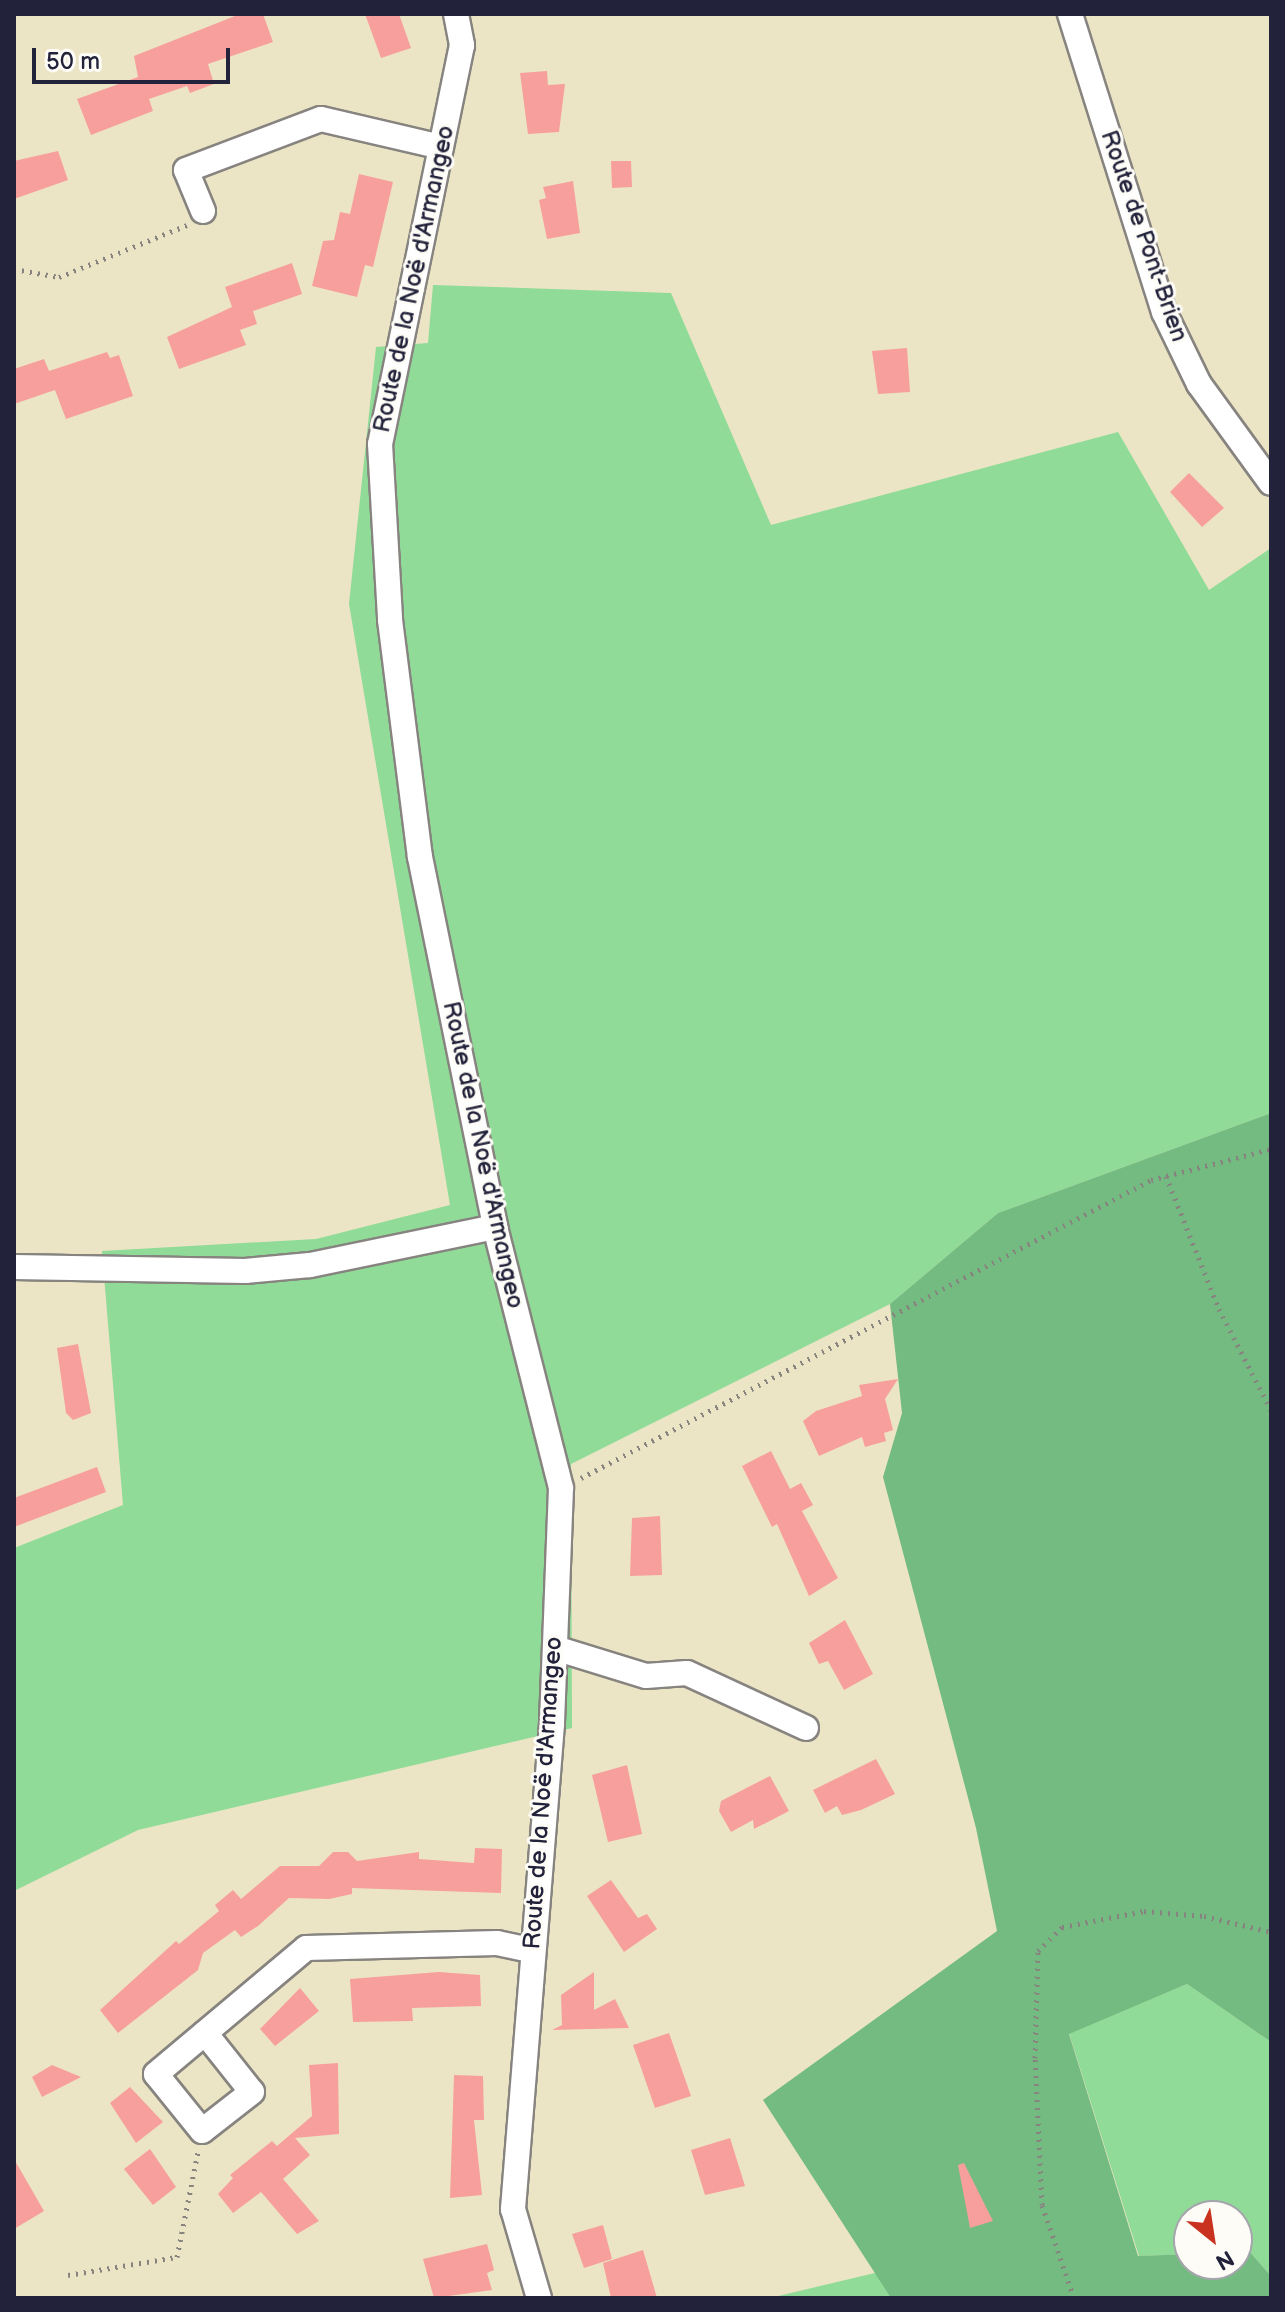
<!DOCTYPE html>
<meta charset="utf-8">
<style>
body{margin:0}
#map{position:relative;width:1285px;height:2312px;overflow:hidden;background:#ece5c5;font-family:"Balsamiq Sans",sans-serif}
div>[style]{position:absolute}
.green>*{inset:0;background:#8fdb97}
.forest>*{inset:0;background:#73bb80}
.building>*{inset:0;background:#f79f9d}
.path>*{height:5px;margin-top:-2.5px;transform-origin:0;background:repeating-linear-gradient(90deg,#878480 0 2px,transparent 0 8px)}
.roads{filter:drop-shadow(2px 0 #878480) drop-shadow(-2px 0 #878480) drop-shadow(0 2px #878480) drop-shadow(0 -2px #878480)}
.street>*{height:24px;margin:-12px;padding:0 12px;transform-origin:12px;border-radius:12px;background:#fff}
span{translate:-50% -50%;white-space:nowrap;text-align:center;line-height:1.15;-webkit-text-stroke:6px #fdfcf7;paint-order:stroke}
.street-label{font-size:24px;color:#22223b}
.frame{position:absolute;inset:0;border:16px solid #22223b;pointer-events:none}
.north{position:absolute;left:1173px;top:2200px;width:80px;height:80px;box-sizing:border-box;background:#fdfcf7;border:2px solid #a5a5ac;border-radius:50%;rotate:150deg;font-size:22px;font-weight:700;line-height:32px;text-align:center;color:#22223b}
.north::after{content:'';display:block;margin:auto;width:28px;height:36px;background:#c8321e;clip-path:polygon(50% 0,100% 100%,50% 72%,0 100%)}
.scale{position:absolute;left:32px;top:48px;width:198px;height:36px;box-sizing:border-box;border:4px solid #22223b;border-top:0;padding-left:10px;font-size:24px;line-height:28px;white-space:nowrap;color:#22223b;-webkit-text-stroke:6px #fdfcf7;paint-order:stroke}
</style>
<div id="map">
<div class="green">
<div style="clip-path:polygon(433px 285px,671px 293px,771px 525px,1118px 432px,1209px 590px,1271px 548px,1271px 1113px,998px 1213px,890px 1304px,571px 1464px,572px 1728px,138px 1830px,14px 1891px,14px 1548px,123px 1505px,102px 1251px,316px 1239px,450px 1205px,349px 604px,376px 347px,428px 343px)"></div>
<div style="clip-path:polygon(1187px 1984px,1271px 2042px,1271px 2276px,1249px 2251px,1237px 2252px,1237px 2216px,1189px 2216px,1189px 2254px,1139px 2256px,1069px 2033px)"></div>
<div style="clip-path:polygon(879px 2272px,891px 2298px,774px 2298px,774px 2297px)"></div>
</div>
<div class="forest">
<div style="clip-path:polygon(1271px 1113px,1271px 2042px,1187px 1984px,1069px 2034px,1138px 2256px,1189px 2254px,1189px 2264px,1237px 2264px,1237px 2252px,1249px 2251px,1271px 2276px,1271px 2298px,891px 2298px,763px 2100px,997px 1931px,976px 1828px,883px 1477px,902px 1413px,890px 1304px,998px 1213px)"></div>
</div>
<div class="building">
<div style="clip-path:polygon(240px 14px,263px 14px,273px 42px,208px 64px,214px 84px,190px 93px,187px 86px,149px 99px,153px 111px,91px 135px,77px 99px,138px 77px,134px 56px)"></div>
<div style="clip-path:polygon(365px 14px,399px 14px,411px 48px,381px 58px)"></div>
<div style="clip-path:polygon(547px 71px,548px 85px,565px 84px,559px 132px,528px 134px,520px 73px)"></div>
<div style="clip-path:polygon(58px 151px,68px 180px,14px 199px,14px 161px)"></div>
<div style="clip-path:polygon(611px 161px,631px 161px,632px 187px,612px 188px)"></div>
<div style="clip-path:polygon(359px 174px,393px 182px,373px 267px,365px 265px,357px 297px,312px 286px,323px 241px,334px 240px,340px 212px,350px 214px)"></div>
<div style="clip-path:polygon(573px 181px,580px 233px,547px 239px,539px 200px,546px 198px,543px 187px)"></div>
<div style="clip-path:polygon(292px 263px,302px 294px,253px 311px,257px 324px,240px 330px,246px 345px,179px 369px,167px 337px,232px 307px,225px 287px)"></div>
<div style="clip-path:polygon(907px 348px,910px 392px,878px 394px,872px 351px)"></div>
<div style="clip-path:polygon(107px 352px,110px 358px,119px 355px,133px 396px,66px 419px,55px 390px,14px 404px,14px 369px,44px 359px,49px 371px)"></div>
<div style="clip-path:polygon(1189px 473px,1224px 508px,1202px 527px,1170px 492px)"></div>
<div style="clip-path:polygon(78px 1344px,91px 1413px,73px 1420px,66px 1413px,57px 1348px)"></div>
<div style="clip-path:polygon(898px 1379px,885px 1399px,893px 1430px,884px 1433px,886px 1441px,865px 1447px,862px 1437px,819px 1456px,803px 1421px,816px 1411px,862px 1396px,859px 1385px)"></div>
<div style="clip-path:polygon(771px 1451px,790px 1489px,801px 1483px,813px 1505px,802px 1511px,838px 1578px,809px 1596px,777px 1524px,772px 1527px,742px 1466px)"></div>
<div style="clip-path:polygon(97px 1467px,106px 1492px,14px 1527px,14px 1498px)"></div>
<div style="clip-path:polygon(660px 1516px,662px 1575px,630px 1576px,632px 1518px)"></div>
<div style="clip-path:polygon(845px 1620px,873px 1674px,844px 1690px,828px 1661px,819px 1664px,809px 1643px)"></div>
<div style="clip-path:polygon(876px 1759px,895px 1794px,861px 1810px,842px 1815px,837px 1806px,825px 1813px,813px 1790px)"></div>
<div style="clip-path:polygon(627px 1765px,642px 1834px,608px 1842px,592px 1775px)"></div>
<div style="clip-path:polygon(770px 1776px,789px 1811px,754px 1829px,753px 1820px,731px 1832px,719px 1811px,721px 1801px)"></div>
<div style="clip-path:polygon(475px 1848px,502px 1849px,501px 1893px,352px 1888px,352px 1894px,329px 1899px,289px 1898px,258px 1926px,241px 1937px,235px 1930px,203px 1953px,198px 1970px,118px 2033px,100px 2010px,176px 1941px,179px 1944px,219px 1911px,215px 1905px,233px 1890px,241px 1899px,280px 1866px,319px 1866px,333px 1852px,348px 1852px,357px 1861px,419px 1852px,419px 1859px,474px 1863px)"></div>
<div style="clip-path:polygon(611px 1880px,638px 1918px,647px 1914px,657px 1929px,624px 1952px,587px 1896px)"></div>
<div style="clip-path:polygon(439px 1972px,480px 1975px,481px 2006px,412px 2008px,413px 2021px,353px 2022px,350px 1979px)"></div>
<div style="clip-path:polygon(594px 1972px,594px 2010px,615px 1999px,629px 2028px,552px 2030px,562px 2025px,561px 1995px)"></div>
<div style="clip-path:polygon(300px 1988px,319px 2011px,275px 2046px,260px 2029px)"></div>
<div style="clip-path:polygon(669px 2033px,691px 2096px,655px 2108px,633px 2045px)"></div>
<div style="clip-path:polygon(338px 2063px,339px 2134px,295px 2138px,310px 2155px,283px 2179px,319px 2221px,297px 2234px,261px 2192px,233px 2213px,218px 2194px,233px 2178px,230px 2175px,272px 2141px,277px 2146px,312px 2116px,309px 2065px)"></div>
<div style="clip-path:polygon(52px 2065px,81px 2077px,42px 2097px,32px 2077px)"></div>
<div style="clip-path:polygon(454px 2075px,483px 2076px,484px 2120px,474px 2120px,482px 2195px,450px 2198px)"></div>
<div style="clip-path:polygon(130px 2087px,163px 2122px,136px 2143px,110px 2103px)"></div>
<div style="clip-path:polygon(730px 2138px,745px 2186px,705px 2195px,691px 2150px)"></div>
<div style="clip-path:polygon(150px 2149px,176px 2187px,153px 2205px,124px 2169px)"></div>
<div style="clip-path:polygon(14px 2159px,44px 2211px,14px 2229px)"></div>
<div style="clip-path:polygon(964px 2163px,993px 2221px,970px 2228px,958px 2165px)"></div>
<div style="clip-path:polygon(603px 2225px,612px 2259px,584px 2268px,572px 2234px)"></div>
<div style="clip-path:polygon(487px 2244px,494px 2270px,487px 2273px,492px 2290px,434px 2298px,423px 2259px)"></div>
<div style="clip-path:polygon(643px 2250px,657px 2298px,611px 2298px,603px 2263px)"></div>
</div>
<div class="path">
<div style="left:14px;top:269px;width:46px;rotate:10.1deg"></div>
<div style="left:59px;top:277px;width:138px;rotate:-22.1deg"></div>
<div style="left:1166px;top:1176px;width:143px;rotate:68.3deg"></div>
<div style="left:1219px;top:1309px;width:114px;rotate:62.8deg"></div>
<div style="left:581px;top:1478px;width:643px;rotate:-27.6deg"></div>
<div style="left:1151px;top:1180px;width:124px;rotate:-14.5deg"></div>
<div style="left:68px;top:2275px;width:110px;rotate:-9.4deg"></div>
<div style="left:177px;top:2257px;width:107px;rotate:-78.7deg"></div>
<div style="left:1074px;top:2298px;width:98px;rotate:-109deg"></div>
<div style="left:1042px;top:2205px;width:147px;rotate:-92.7deg"></div>
<div style="left:1035px;top:2058px;width:107px;rotate:-88.4deg"></div>
<div style="left:1038px;top:1951px;width:34px;rotate:-45deg"></div>
<div style="left:1062px;top:1927px;width:84px;rotate:-11deg"></div>
<div style="left:1144px;top:1911px;width:60px;rotate:4.8deg"></div>
<div style="left:1204px;top:1916px;width:69px;rotate:13.4deg"></div>
</div>
<div class="roads">
<div class="street">
<div style="left:456px;top:14px;width:32px;rotate:79deg"></div>
<div style="left:462px;top:45px;width:407px;rotate:101.6deg"></div>
<div style="left:380px;top:444px;width:176px;rotate:86.7deg"></div>
<div style="left:390px;top:620px;width:239px;rotate:82.8deg"></div>
<div style="left:420px;top:857px;width:378px;rotate:78.5deg"></div>
<div style="left:495px;top:1227px;width:269px;rotate:75.8deg"></div>
<div style="left:561px;top:1488px;width:236px;rotate:92.2deg"></div>
<div style="left:552px;top:1724px;width:487px;rotate:94.6deg"></div>
<div style="left:513px;top:2209px;width:93px;rotate:73.7deg"></div>
<div style="left:1070px;top:14px;width:312px;rotate:72.5deg"></div>
<div style="left:1164px;top:312px;width:80px;rotate:64.1deg"></div>
<div style="left:1199px;top:384px;width:122px;rotate:54deg"></div>
<div style="left:203px;top:211px;width:44px;rotate:-112.5deg"></div>
<div style="left:186px;top:170px;width:144px;rotate:-20.7deg"></div>
<div style="left:321px;top:119px;width:123px;rotate:13.1deg"></div>
<div style="left:14px;top:1267px;width:231px;rotate:1deg"></div>
<div style="left:245px;top:1271px;width:65px;rotate:-5.3deg"></div>
<div style="left:310px;top:1265px;width:189px;rotate:-11.6deg"></div>
<div style="left:555px;top:1648px;width:95px;rotate:17.1deg"></div>
<div style="left:646px;top:1676px;width:41px;rotate:-4.2deg"></div>
<div style="left:687px;top:1673px;width:131px;rotate:24.8deg"></div>
<div style="left:205px;top:2033px;width:75px;rotate:51.5deg"></div>
<div style="left:252px;top:2092px;width:63px;rotate:142deg"></div>
<div style="left:202px;top:2131px;width:73px;rotate:-128.9deg"></div>
<div style="left:156px;top:2074px;width:196px;rotate:-40deg"></div>
<div style="left:306px;top:1948px;width:191px;rotate:-1.5deg"></div>
<div style="left:497px;top:1943px;width:35px;rotate:12deg"></div>
</div>
</div>
<div class="street-label">
<span style="left:1144px;top:236px;rotate:71deg">Route de Pont-Brien</span>
<span style="left:414px;top:279px;rotate:-78deg">Route de la Noë d'Armangeo</span>
<span style="left:483px;top:1155px;rotate:78deg">Route de la Noë d'Armangeo</span>
<span style="left:543px;top:1793px;rotate:-86deg">Route de la Noë d'Armangeo</span>
</div>
<div class="frame"></div>
<div class="north">N</div>
<div class="scale">50 m</div>
</div>
